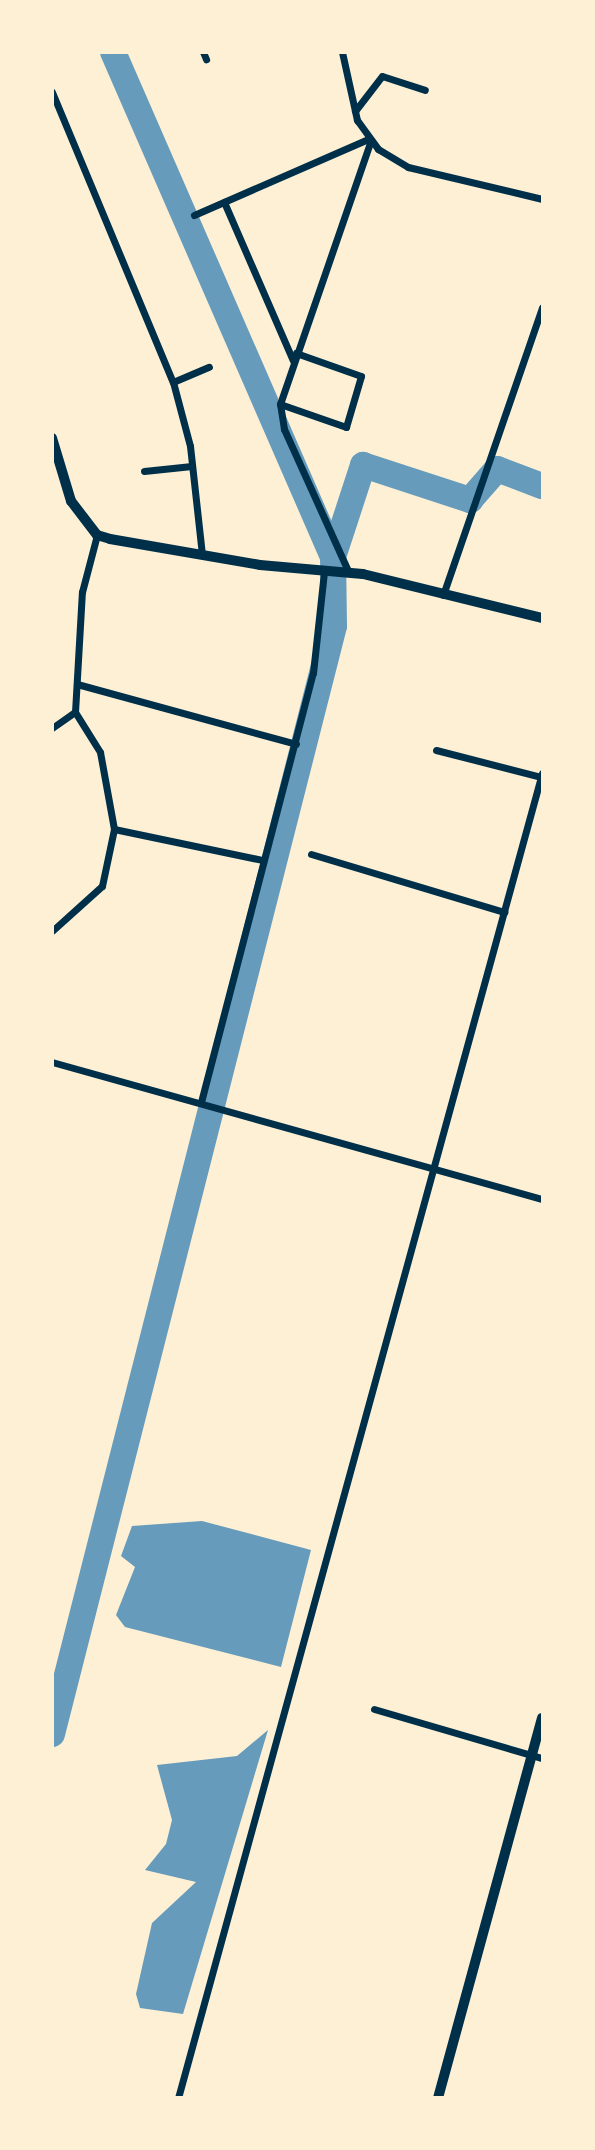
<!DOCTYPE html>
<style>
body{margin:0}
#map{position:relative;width:595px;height:2150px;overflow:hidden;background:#fdf0d5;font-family:"Noto Sans",sans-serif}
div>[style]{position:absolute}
.water>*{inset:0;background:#669bbc}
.river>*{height:26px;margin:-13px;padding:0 13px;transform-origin:13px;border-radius:13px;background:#669bbc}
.minor>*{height:7px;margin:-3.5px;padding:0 3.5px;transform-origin:3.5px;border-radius:3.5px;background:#003049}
.tertiary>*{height:10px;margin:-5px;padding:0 5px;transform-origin:5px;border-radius:5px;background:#003049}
span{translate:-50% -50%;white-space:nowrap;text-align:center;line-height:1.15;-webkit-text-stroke:5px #fdf0d5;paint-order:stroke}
.frame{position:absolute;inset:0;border:54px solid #fdf0d5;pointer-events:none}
</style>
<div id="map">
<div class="water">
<div style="clip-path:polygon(202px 1521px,311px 1550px,281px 1667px,125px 1627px,116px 1615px,135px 1567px,121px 1556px,132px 1526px)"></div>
<div style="clip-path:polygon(268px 1730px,183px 2014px,140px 2008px,136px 1994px,152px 1923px,196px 1882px,145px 1870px,166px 1844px,172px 1820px,157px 1765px,237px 1756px)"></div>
</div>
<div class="river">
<div style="left:333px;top:557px;width:97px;rotate:-71.9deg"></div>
<div style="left:363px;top:465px;width:113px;rotate:18.1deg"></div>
<div style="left:470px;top:500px;width:41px;rotate:-48.9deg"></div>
<div style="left:497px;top:469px;width:48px;rotate:20.7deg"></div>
<div style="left:52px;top:1734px;width:1143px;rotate:-75.72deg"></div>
<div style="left:334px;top:626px;width:69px;rotate:-90.8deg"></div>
<div style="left:333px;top:557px;width:551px;rotate:-113.54deg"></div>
</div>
<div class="minor">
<div style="left:203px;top:52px;width:8px;rotate:67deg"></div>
<div style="left:342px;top:52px;width:70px;rotate:77.6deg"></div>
<div style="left:357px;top:120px;width:36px;rotate:54deg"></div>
<div style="left:378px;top:149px;width:35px;rotate:31deg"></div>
<div style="left:408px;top:167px;width:138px;rotate:13.4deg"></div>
<div style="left:52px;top:92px;width:314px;rotate:67.4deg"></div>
<div style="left:173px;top:382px;width:66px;rotate:75.1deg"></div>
<div style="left:190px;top:446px;width:110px;rotate:83.7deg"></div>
<div style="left:355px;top:111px;width:44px;rotate:-52.4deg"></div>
<div style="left:382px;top:76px;width:45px;rotate:18deg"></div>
<div style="left:224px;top:202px;width:173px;rotate:66.5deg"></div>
<div style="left:194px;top:215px;width:190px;rotate:-23.6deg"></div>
<div style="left:173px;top:382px;width:39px;rotate:-23deg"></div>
<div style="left:280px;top:404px;width:70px;rotate:19.2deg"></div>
<div style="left:346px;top:427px;width:53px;rotate:-73.6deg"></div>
<div style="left:361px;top:376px;width:69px;rotate:-160.5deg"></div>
<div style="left:144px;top:471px;width:48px;rotate:-5.9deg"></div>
<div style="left:349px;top:573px;width:158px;rotate:-114.3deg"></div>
<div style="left:284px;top:429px;width:25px;rotate:-99deg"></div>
<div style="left:280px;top:404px;width:277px;rotate:-71deg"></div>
<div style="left:443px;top:595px;width:304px;rotate:-71deg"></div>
<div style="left:77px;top:684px;width:227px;rotate:15.3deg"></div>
<div style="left:52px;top:728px;width:28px;rotate:-35deg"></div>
<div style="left:436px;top:750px;width:108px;rotate:14.4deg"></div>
<div style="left:114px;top:829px;width:151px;rotate:11.8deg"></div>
<div style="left:311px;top:854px;width:202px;rotate:16.7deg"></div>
<div style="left:52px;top:931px;width:67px;rotate:-42deg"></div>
<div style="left:102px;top:886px;width:58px;rotate:-78.1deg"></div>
<div style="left:114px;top:829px;width:78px;rotate:-100.3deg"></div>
<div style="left:100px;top:752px;width:47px;rotate:-122deg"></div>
<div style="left:75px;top:712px;width:120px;rotate:-86.7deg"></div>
<div style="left:82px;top:592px;width:59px;rotate:-75.3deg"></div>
<div style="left:52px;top:1062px;width:509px;rotate:15.62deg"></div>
<div style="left:201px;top:1102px;width:443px;rotate:-75.4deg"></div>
<div style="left:313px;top:673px;width:102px;rotate:-83.8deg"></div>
<div style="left:374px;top:1709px;width:175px;rotate:16.3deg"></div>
<div style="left:178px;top:2098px;width:1374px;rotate:-74.64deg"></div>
</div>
<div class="tertiary">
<div style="left:52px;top:438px;width:66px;rotate:73.2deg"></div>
<div style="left:71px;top:501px;width:43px;rotate:52.6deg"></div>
<div style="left:97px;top:535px;width:14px;rotate:17deg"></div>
<div style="left:110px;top:539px;width:152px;rotate:9.8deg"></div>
<div style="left:260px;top:565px;width:103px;rotate:5deg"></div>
<div style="left:363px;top:574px;width:184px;rotate:13.8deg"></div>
<div style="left:438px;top:2098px;width:394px;rotate:-74.7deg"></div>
</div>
<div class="frame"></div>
</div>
